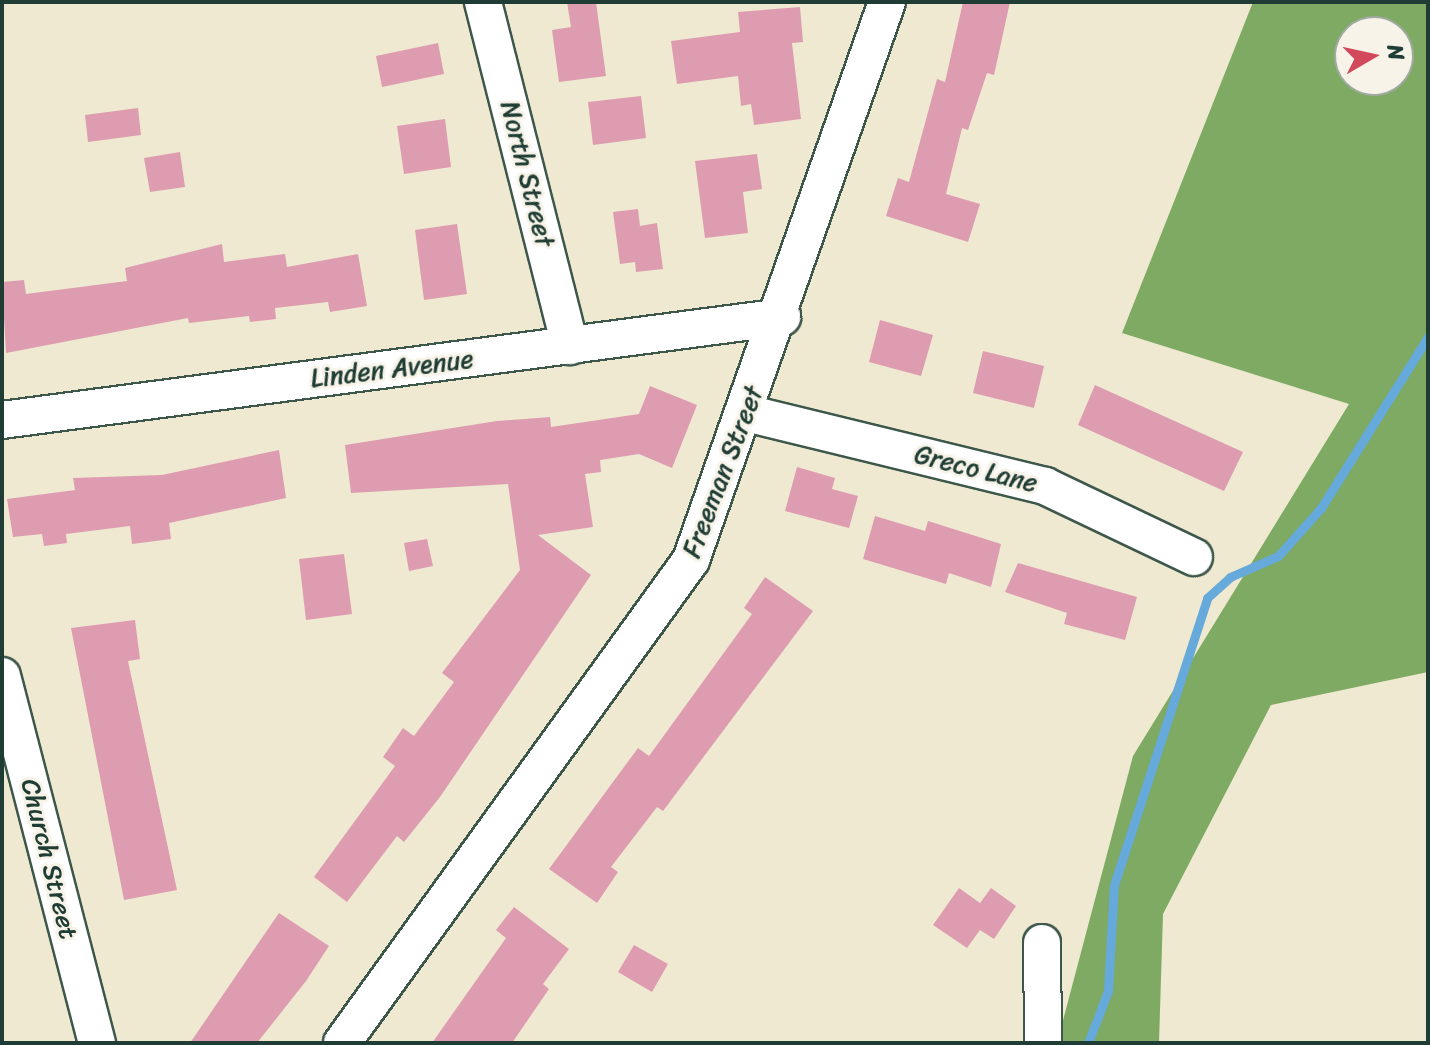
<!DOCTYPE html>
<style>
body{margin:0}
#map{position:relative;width:1430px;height:1045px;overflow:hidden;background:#eee9d0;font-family:Sriracha,sans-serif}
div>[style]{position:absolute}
.forest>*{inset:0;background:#7eaa63}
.stream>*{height:9px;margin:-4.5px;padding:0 4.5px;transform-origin:4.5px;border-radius:4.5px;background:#66a9db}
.building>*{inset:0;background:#de9cb1}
.roads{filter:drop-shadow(2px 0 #3e574b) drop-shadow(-2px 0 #3e574b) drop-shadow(0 2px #3e574b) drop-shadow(0 -2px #3e574b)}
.street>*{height:36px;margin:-18px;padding:0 18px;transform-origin:18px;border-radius:18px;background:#fff}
span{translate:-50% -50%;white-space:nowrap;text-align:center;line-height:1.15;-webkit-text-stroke:6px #f7f3e8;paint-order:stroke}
.street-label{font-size:26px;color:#1f3d34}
.frame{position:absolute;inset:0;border:4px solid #1f3d34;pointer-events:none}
.north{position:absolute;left:1334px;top:16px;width:80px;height:80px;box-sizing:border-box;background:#f7f3e8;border:2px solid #a1aaa0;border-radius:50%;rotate:81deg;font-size:22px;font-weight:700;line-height:32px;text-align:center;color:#1f3d34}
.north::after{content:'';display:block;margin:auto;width:28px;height:36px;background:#d1495b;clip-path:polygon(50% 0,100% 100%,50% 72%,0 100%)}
</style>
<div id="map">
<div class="forest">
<div style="clip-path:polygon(evenodd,1253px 2px,1428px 2px,1428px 672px,1271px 705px,1163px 914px,1159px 1043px,1057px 1043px,1133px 756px,1349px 404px,1122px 333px,1253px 2px,1350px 32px,1398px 32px,1398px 80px,1350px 80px,1350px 32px)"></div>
</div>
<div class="stream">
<div style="left:1088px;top:1043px;width:56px;rotate:-69deg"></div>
<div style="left:1108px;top:991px;width:106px;rotate:-86.8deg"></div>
<div style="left:1114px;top:885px;width:302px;rotate:-72deg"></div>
<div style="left:1207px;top:598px;width:31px;rotate:-42deg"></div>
<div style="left:1230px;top:577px;width:52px;rotate:-23.6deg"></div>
<div style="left:1278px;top:556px;width:64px;rotate:-48.1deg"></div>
<div style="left:1321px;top:508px;width:202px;rotate:-58deg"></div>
</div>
<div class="building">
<div style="clip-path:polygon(567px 2px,596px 2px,606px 76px,559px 82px,552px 30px,571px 27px)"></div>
<div style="clip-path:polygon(963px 2px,1010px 2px,994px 75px,987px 73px,968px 130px,962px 128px,946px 194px,980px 204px,968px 242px,886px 216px,898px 178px,909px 182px,937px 79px,945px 82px)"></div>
<div style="clip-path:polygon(800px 7px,803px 42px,792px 43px,801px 119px,754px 125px,751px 104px,741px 106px,738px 76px,677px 84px,671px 41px,740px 32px,738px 12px)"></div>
<div style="clip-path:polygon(438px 43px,444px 74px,382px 87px,376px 56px)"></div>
<div style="clip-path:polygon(641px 96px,646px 138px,593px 145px,588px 102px)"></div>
<div style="clip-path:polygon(138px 108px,141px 135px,88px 142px,85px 115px)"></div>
<div style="clip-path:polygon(445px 119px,451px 167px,404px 174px,397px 126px)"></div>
<div style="clip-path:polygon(180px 152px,185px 187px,150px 192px,144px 158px)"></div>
<div style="clip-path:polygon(757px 154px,762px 189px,743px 192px,748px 233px,705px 238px,695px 161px)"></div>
<div style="clip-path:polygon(638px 209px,640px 226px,657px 223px,663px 269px,636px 272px,635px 262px,620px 264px,613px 212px)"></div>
<div style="clip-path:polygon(457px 224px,467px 294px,424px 300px,415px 230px)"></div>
<div style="clip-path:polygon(222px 244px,224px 262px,285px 254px,287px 267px,358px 254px,367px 306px,330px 312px,328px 302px,275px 308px,276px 319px,250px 322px,249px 316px,189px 323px,188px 318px,6px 353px,2px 282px,24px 280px,26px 294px,127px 281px,125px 268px)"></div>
<div style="clip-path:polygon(880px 320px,933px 335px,921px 376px,869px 362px)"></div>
<div style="clip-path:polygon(983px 351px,1044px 366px,1034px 408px,973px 393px)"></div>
<div style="clip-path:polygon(1095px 385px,1243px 452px,1224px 491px,1078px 425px)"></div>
<div style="clip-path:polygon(650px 386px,697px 405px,672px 468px,639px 454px,600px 460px,601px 472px,585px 474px,593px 527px,538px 535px,591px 575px,440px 797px,404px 842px,397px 836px,347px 902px,314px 877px,395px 766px,383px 757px,403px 728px,414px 736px,454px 682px,442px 673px,520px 570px,508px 484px,351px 493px,345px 445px,497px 421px,550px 417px,551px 427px,639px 414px)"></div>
<div style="clip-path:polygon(279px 450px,286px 498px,169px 523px,171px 539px,132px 544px,130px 526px,66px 534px,67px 543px,44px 546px,42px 534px,13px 537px,7px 499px,75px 490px,73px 478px,162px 475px)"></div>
<div style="clip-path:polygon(797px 467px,835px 478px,832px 489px,858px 496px,849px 528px,785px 511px)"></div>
<div style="clip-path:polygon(875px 516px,925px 531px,928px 521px,1001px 544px,991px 587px,949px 573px,946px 584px,863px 559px)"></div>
<div style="clip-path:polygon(427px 539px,433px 566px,409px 571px,404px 543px)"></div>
<div style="clip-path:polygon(344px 554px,352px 614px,306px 620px,299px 559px)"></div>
<div style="clip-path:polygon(1018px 563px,1137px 597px,1125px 640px,1064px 624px,1067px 613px,1005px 592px)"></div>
<div style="clip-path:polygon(765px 577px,813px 611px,663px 811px,657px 807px,611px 867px,618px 872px,597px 903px,549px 869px,638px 748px,649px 756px,752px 614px,744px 608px)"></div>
<div style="clip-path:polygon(135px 620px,140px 659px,128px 661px,177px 890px,124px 900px,71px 628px)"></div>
<div style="clip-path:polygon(959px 888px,980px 903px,991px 888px,1016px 906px,994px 939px,980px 930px,967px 948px,933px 925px)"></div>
<div style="clip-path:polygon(514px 907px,569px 949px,543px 984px,549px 989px,512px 1043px,432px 1043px,506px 938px,496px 930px)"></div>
<div style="clip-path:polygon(279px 913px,329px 946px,306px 981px,257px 1043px,190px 1043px)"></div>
<div style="clip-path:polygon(634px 945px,668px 964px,652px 992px,618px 972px)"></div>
</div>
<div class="roads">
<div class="street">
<div style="left:483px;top:2px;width:355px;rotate:75.8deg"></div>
<div style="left:746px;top:413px;width:308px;rotate:13.7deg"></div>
<div style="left:1045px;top:486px;width:165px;rotate:25.5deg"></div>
<div style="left:2px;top:420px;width:787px;rotate:-7.52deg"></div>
<div style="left:2px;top:676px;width:379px;rotate:75.5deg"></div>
<div style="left:1042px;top:943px;width:100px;rotate:89.4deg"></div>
<div style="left:342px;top:1043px;width:596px;rotate:-54.15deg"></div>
<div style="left:691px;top:560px;width:591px;rotate:-70.65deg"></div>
</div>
</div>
<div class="street-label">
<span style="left:527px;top:174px;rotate:76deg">North Street</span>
<span style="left:392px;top:369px;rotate:-7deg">Linden Avenue</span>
<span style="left:976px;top:469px;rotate:14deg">Greco Lane</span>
<span style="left:723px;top:472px;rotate:-69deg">Freeman Street</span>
<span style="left:49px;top:859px;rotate:76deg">Church Street</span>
</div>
<div class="frame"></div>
<div class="north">N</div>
</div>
